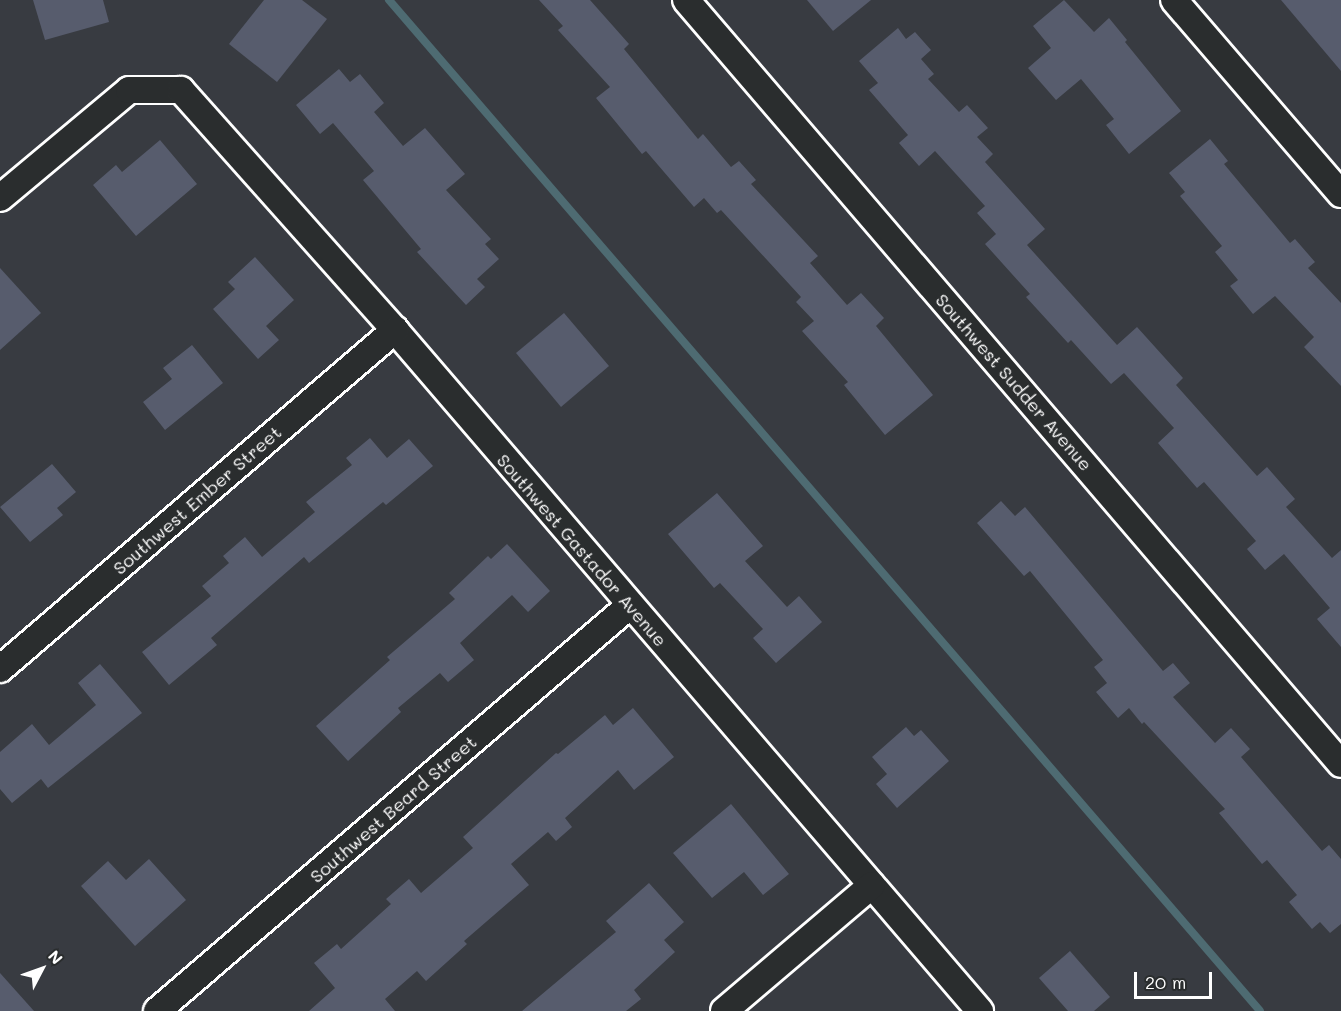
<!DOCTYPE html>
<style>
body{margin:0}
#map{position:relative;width:1341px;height:1011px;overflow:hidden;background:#383b41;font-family:Mali,sans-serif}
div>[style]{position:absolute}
.stream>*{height:8px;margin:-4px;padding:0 4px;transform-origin:4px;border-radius:4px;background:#4e6b72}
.building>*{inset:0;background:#575c6d}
.roads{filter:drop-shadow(2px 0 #fff) drop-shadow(-2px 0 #fff) drop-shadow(0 2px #fff) drop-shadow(0 -2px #fff)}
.minor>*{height:26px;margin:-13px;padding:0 13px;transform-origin:13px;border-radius:13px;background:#2a2d2e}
span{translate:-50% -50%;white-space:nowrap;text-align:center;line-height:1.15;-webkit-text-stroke:4.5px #2a2d2e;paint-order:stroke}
.street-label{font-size:18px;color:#fff}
.north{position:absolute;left:12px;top:939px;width:60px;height:60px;-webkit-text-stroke:4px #2a2d2e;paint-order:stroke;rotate:49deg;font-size:16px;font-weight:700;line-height:24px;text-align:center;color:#fff}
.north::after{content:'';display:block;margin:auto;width:21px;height:27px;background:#fff;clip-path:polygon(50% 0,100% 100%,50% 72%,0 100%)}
.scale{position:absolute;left:1134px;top:972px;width:78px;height:27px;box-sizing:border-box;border:3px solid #fff;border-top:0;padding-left:8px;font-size:18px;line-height:21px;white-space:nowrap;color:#fff;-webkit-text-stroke:4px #2a2d2e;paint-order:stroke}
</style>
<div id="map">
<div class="stream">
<div style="left:389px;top:0;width:1334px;rotate:49.25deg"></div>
</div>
<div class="building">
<div style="clip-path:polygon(33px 0,103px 0,109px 22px,45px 40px)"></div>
<div style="clip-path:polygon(264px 0,302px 0,327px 19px,277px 82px,229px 44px)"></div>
<div style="clip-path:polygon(539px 0,590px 0,629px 44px,624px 49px,698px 139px,703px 134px,731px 167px,739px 161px,756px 180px,751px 184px,818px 256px,810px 263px,847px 305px,861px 293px,884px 318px,876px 326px,933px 395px,885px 435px,844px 385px,848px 382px,802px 331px,814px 321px,796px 302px,801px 297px,721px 210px,717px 213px,704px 198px,694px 207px,646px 151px,642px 154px,596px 98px,610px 87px,558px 30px,563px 26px)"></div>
<div style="clip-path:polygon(807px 0,871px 0,833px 31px)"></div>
<div style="clip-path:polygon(1064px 0,1094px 32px,1109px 18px,1127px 40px,1125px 42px,1181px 111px,1129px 154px,1106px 125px,1114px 119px,1081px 79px,1056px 100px,1028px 68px,1051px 48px,1033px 26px)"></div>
<div style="clip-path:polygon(1281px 0,1341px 0,1341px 71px)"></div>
<div style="clip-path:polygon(898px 28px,906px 39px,915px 32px,931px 50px,921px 59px,934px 74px,928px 79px,959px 112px,967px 105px,988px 128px,977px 137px,993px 154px,985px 162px,1045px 229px,1027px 245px,1117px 345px,1137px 327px,1183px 378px,1176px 385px,1257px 476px,1267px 467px,1295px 499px,1286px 507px,1332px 558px,1341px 550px,1341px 647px,1317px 619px,1330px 608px,1284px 554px,1265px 570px,1247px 549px,1256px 541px,1204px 482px,1197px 488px,1158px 443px,1174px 428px,1124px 373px,1111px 384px,1071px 340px,1068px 343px,1026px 297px,1030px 294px,985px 244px,996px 234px,977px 213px,985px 206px,935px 151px,919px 166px,899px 143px,908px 135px,869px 90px,878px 83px,859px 61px)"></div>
<div style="clip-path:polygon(339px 69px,350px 82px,360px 74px,384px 103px,374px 112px,403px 146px,425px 128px,465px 174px,446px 190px,491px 239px,485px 244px,499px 259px,477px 279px,485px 287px,466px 305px,417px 252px,421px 249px,363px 180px,374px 171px,333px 123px,320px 134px,296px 105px)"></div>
<div style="clip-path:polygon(1210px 139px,1228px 161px,1224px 164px,1290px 243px,1295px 239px,1315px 262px,1308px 268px,1341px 303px,1341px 386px,1304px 347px,1314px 337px,1275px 296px,1253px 314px,1230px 286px,1238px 280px,1215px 252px,1222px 246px,1180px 196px,1185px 192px,1169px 173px)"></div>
<div style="clip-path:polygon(160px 140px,197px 184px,136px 236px,93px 185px,116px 165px,122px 172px)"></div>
<div style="clip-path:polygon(255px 257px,294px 300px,266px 326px,279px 340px,258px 359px,213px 309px,235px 289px,228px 282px)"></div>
<div style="clip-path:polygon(0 268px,41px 313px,0 350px)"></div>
<div style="clip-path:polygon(564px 313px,609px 366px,561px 407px,516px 353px)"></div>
<div style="clip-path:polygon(192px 345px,223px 383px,165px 430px,143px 402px,172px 379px,163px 368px)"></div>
<div style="clip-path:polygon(370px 438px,387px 458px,409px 439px,433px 466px,386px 505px,383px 502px,309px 563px,304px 557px,211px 638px,217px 645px,169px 685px,142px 652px,211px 596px,202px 586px,229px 563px,223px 556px,245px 537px,262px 557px,315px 512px,306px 502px,352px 465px,346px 458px)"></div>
<div style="clip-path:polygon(52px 464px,76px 492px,57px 508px,63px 515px,30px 542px,0 507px)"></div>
<div style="clip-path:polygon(717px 493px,763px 546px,745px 561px,787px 607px,799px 596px,822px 622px,776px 663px,753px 638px,763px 629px,720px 583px,714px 588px,668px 534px)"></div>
<div style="clip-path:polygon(1001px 501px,1015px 516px,1025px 507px,1163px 671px,1173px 663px,1190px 683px,1173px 697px,1215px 743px,1231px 728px,1250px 749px,1241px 757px,1322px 851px,1329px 845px,1341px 859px,1341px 924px,1330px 933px,1320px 922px,1312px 929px,1289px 902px,1297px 895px,1267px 860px,1262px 864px,1219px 813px,1225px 809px,1144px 722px,1142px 724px,1129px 708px,1118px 718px,1096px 692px,1107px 683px,1094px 667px,1103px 660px,1030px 571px,1024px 576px,977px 523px)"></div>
<div style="clip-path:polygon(507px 544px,550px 591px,528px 612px,512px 595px,460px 643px,474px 660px,448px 682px,440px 673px,398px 708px,401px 712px,348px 761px,316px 726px,390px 660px,387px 657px,455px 599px,449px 593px,488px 556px,491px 559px)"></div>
<div style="clip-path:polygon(100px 664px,142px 713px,48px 788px,41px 779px,12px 803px,0 789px,0 752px,32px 724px,49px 745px,96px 705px,78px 683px)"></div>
<div style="clip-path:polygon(633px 708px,674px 757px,634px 790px,618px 770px,565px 818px,572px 827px,556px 841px,548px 832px,511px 864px,529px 885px,464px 941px,467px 944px,426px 981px,417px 971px,385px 999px,395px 1011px,309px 1011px,335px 988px,314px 963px,337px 944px,341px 949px,391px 904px,386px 899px,409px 879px,421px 893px,473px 848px,463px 837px,556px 753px,558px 754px,605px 715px,613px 725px)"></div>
<div style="clip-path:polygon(906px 727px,914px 736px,921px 730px,949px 761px,897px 808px,876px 784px,887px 774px,872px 757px)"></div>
<div style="clip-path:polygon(731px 804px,789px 874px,763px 895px,744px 872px,712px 898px,673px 853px)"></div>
<div style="clip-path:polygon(149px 859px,186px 900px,135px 946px,81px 886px,108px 861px,126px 880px)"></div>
<div style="clip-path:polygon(649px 883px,684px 922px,664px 940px,675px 952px,634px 990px,641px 999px,626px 1011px,522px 1011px,616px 932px,606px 921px)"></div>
<div style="clip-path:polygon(1070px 951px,1110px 997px,1094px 1011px,1068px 1011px,1039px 978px)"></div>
<div style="clip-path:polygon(0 973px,34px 1011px,0 1011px)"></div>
</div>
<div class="roads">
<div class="minor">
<div style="left:686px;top:0;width:1006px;rotate:49.39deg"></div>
<div style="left:1174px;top:0;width:256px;rotate:49.3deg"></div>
<div style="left:0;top:198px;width:168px;rotate:-39.9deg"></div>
<div style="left:129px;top:90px;width:52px"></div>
<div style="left:181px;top:90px;width:322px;rotate:48.3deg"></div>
<div style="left:395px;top:330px;width:898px;rotate:49.34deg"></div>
<div style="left:0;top:669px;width:521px;rotate:-40.64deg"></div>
<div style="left:157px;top:1011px;width:622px;rotate:-40.63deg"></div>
<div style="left:724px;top:1011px;width:194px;rotate:-40.4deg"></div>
</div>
</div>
<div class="street-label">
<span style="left:1014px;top:382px;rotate:49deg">Southwest Sudder Avenue</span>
<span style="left:197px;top:500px;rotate:-41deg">Southwest Ember Street</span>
<span style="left:582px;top:550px;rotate:49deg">Southwest Gastador Avenue</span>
<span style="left:393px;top:809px;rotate:-41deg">Southwest Beard Street</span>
</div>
<div class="north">N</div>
<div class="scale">20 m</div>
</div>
